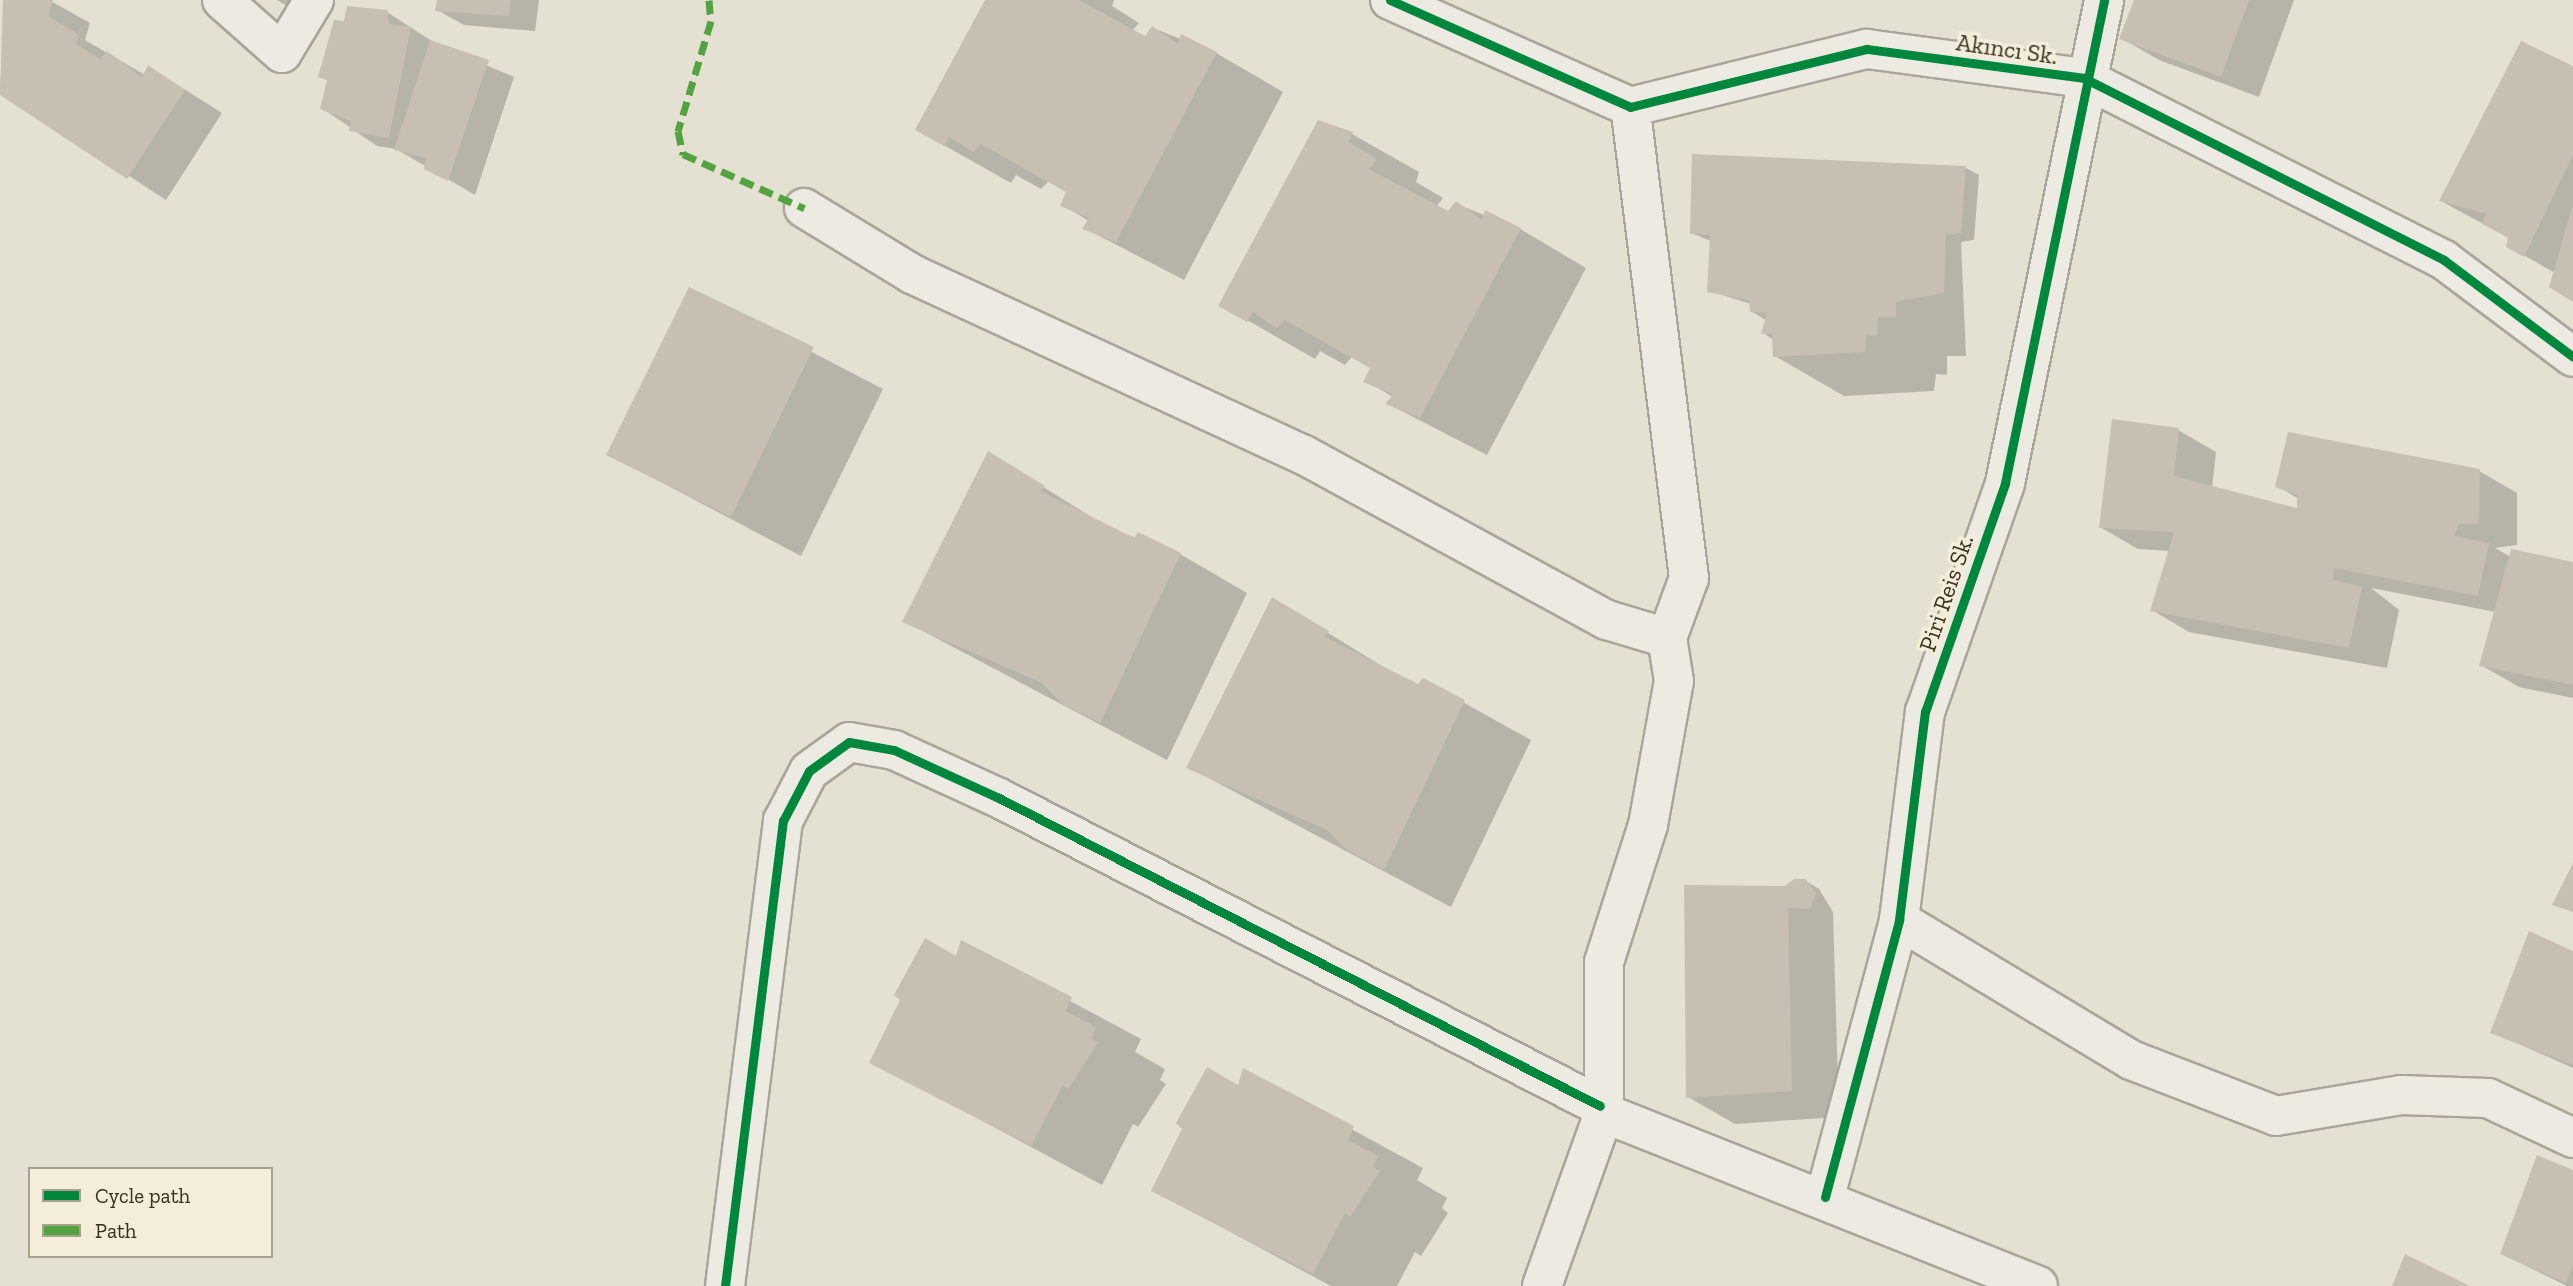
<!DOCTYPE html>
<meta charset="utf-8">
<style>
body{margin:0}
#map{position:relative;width:2573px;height:1286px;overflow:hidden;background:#e4e0d2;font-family:"Zilla Slab",serif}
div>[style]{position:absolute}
.shadow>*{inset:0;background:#0003}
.building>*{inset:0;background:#c8bfb3}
.roads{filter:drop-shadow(2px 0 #aaa59a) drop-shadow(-2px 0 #aaa59a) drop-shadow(0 2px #aaa59a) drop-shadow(0 -2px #aaa59a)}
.minor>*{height:38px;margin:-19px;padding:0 19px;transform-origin:19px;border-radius:19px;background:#edeae2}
.quiet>*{height:7px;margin-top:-3.5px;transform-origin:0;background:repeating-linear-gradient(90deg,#53a441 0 14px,transparent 0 21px)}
.cycleway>*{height:9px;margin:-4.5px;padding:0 4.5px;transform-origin:4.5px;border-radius:4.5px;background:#00873e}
span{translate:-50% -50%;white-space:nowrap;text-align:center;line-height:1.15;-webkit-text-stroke:7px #f4edd9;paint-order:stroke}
.street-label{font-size:24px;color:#392e22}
.legend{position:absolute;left:28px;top:1167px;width:245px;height:91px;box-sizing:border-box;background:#f4edd9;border:2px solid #a9a190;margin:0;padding:9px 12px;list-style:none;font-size:21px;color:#392e22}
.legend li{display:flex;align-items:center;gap:14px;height:35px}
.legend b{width:35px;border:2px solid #a9a190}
</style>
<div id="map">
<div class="shadow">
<div style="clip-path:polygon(5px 0,49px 0,90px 23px,85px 40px,145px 75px,149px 67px,222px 113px,166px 200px,0 92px)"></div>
<div style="clip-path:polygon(277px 0,290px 0,287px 6px)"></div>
<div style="clip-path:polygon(439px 0,539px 0,535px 31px,464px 25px,437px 10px)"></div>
<div style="clip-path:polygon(987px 0,1114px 0,1112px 6px,1139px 23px,1132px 31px,1145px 38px,1153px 28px,1216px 53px,1283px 92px,1184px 280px,1084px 228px,1089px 221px,1062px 205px,1068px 192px,1049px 181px,1041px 189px,1016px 175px,1011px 183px,917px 130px)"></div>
<div style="clip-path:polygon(2136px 0,2294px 0,2259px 97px,2159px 60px,2121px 38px)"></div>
<div style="clip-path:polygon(387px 12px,438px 45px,514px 77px,475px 195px,396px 149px,377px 146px,322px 108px,345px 23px)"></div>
<div style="clip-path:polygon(2573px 68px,2573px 300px,2555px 273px,2508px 246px,2509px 238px,2441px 201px)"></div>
<div style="clip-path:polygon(1352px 134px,1419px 172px,1416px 182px,1443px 198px,1436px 207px,1449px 214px,1456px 204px,1520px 229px,1586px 268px,1487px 455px,1388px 404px,1393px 397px,1366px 381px,1372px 368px,1352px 357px,1345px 365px,1320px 351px,1315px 359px,1221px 305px)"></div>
<div style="clip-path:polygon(1966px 168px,1979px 175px,1974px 240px,1961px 242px,1966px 356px,1947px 356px,1947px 375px,1936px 374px,1934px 391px,1844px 396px,1775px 356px,1774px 340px,1763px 333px,1767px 321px,1751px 311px,1751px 304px,1709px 291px,1711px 241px,1691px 233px)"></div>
<div style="clip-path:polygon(690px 289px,883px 389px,801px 556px,608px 454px)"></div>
<div style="clip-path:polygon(2178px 430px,2216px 452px,2212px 488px,2299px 511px,2299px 499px,2277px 486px,2479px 471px,2517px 493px,2517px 545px,2495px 548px,2511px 557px,2573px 564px,2573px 698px,2519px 687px,2481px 665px,2496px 612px,2371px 588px,2399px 610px,2387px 668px,2189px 632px,2152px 610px,2170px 551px,2138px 549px,2100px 527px)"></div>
<div style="clip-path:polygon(989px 453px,1109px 528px,1180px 554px,1247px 593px,1167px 760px,904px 621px)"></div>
<div style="clip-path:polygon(1273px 599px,1393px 673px,1418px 686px,1423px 680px,1531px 740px,1451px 907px,1188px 767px)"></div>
<div style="clip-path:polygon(1806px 881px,1819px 889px,1833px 912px,1839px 1117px,1735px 1124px,1688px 1097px,1686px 887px,1791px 888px)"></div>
<div style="clip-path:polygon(962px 943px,1141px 1039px,1135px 1052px,1165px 1069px,1160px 1080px,1166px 1084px,1138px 1127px,1133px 1124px,1102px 1185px,872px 1062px,957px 959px)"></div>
<div style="clip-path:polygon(2573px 953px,2573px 1068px,2492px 1032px)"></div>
<div style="clip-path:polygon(1244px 1071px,1423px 1168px,1417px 1180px,1447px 1198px,1442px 1208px,1448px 1213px,1421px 1256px,1415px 1252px,1397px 1286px,1331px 1286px,1154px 1191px,1239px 1087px)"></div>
<div style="clip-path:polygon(2573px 1172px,2573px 1286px,2567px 1286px,2502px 1254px)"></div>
</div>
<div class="building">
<div style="clip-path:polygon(3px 0,53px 0,48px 16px,79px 35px,76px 44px,100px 59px,107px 51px,142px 77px,148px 65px,185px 90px,127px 179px,0 95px)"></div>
<div style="clip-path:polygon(437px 0,511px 0,509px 16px,435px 11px)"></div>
<div style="clip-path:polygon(985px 0,1079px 0,1145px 36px,1152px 26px,1178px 44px,1181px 34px,1217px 52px,1116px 242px,1082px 229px,1089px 218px,1060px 206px,1066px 192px,981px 144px,973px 152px,949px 137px,944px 146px,915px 130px)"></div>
<div style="clip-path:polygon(2134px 0,2249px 0,2221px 77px,2119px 39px)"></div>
<div style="clip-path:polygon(347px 6px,388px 10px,389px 24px,411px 27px,389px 138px,349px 131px,351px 121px,320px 109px,327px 80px,318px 77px,334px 20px,344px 21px)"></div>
<div style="clip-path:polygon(430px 40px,489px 60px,448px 181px,424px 169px,426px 158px,394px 150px)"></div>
<div style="clip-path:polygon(2521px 41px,2573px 66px,2573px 155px,2524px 257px,2506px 247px,2508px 237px,2482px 224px,2486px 214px,2439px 201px)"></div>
<div style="clip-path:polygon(1318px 120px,1353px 132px,1349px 142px,1377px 159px,1369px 169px,1448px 211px,1456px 201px,1482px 220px,1485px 210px,1521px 228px,1420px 418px,1385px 404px,1393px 394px,1363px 382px,1370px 368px,1285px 320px,1277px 328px,1253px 312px,1247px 322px,1218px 306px)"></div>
<div style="clip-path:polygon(1692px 154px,1966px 166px,1961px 233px,1946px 235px,1944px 293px,1896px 302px,1896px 317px,1878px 317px,1877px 336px,1866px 335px,1865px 352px,1773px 357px,1772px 334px,1761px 334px,1767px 313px,1750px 312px,1749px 300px,1707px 292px,1710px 235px,1690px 234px)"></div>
<div style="clip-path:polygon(2572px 207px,2573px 207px,2573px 302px,2549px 287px)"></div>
<div style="clip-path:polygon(689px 287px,814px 347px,731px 517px,606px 455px)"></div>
<div style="clip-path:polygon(2112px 419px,2179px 428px,2174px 476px,2297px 508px,2297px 495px,2275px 487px,2288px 432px,2480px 469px,2479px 524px,2459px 524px,2454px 536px,2489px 543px,2478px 596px,2334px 568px,2333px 580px,2362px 587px,2349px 648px,2150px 611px,2174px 532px,2099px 528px)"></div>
<div style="clip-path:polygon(988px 451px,1045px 486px,1040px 491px,1134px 538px,1138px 532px,1181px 553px,1100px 723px,1062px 704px,1042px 683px,902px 622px)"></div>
<div style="clip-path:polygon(2511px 549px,2573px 562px,2573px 685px,2479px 666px)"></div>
<div style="clip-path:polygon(1272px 597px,1329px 631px,1325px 637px,1418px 684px,1423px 678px,1465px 700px,1384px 870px,1347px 850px,1327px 830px,1186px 768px)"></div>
<div style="clip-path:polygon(2573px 863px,2573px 912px,2552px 905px)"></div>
<div style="clip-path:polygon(1794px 879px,1806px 879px,1816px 893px,1810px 909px,1788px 908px,1792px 1091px,1686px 1098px,1684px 885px,1785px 886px)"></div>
<div style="clip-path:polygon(2529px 931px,2573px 951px,2573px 1065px,2490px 1033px)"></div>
<div style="clip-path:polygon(925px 938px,956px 956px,961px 940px,1072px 997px,1066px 1011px,1096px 1027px,1091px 1038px,1098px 1043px,1068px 1089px,1063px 1085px,1031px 1146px,869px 1063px,900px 1000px,894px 995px)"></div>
<div style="clip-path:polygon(1207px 1067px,1238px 1085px,1243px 1068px,1354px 1126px,1348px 1140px,1378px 1156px,1373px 1167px,1380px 1171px,1350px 1217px,1345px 1213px,1313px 1274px,1151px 1191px,1182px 1129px,1176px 1123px)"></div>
<div style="clip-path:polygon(2537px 1155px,2573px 1170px,2573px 1265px,2566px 1283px,2500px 1254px)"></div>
<div style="clip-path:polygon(2405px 1254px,2470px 1286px,2392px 1286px)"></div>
</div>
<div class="roads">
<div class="minor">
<div style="left:222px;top:0;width:80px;rotate:41.5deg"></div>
<div style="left:282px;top:53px;width:62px;rotate:-58.9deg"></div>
<div style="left:1390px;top:0;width:263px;rotate:24deg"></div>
<div style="left:1630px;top:107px;width:244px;rotate:-13.8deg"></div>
<div style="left:1867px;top:49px;width:219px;rotate:7.6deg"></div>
<div style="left:2084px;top:78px;width:403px;rotate:26.8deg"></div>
<div style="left:2444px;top:260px;width:161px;rotate:36.9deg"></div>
<div style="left:804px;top:208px;width:127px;rotate:31.4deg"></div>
<div style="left:912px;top:274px;width:432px;rotate:24.8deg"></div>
<div style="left:1304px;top:455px;width:345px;rotate:28.6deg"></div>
<div style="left:1607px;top:620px;width:63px;rotate:16.7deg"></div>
<div style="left:1899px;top:920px;width:271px;rotate:31.1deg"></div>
<div style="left:2131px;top:1060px;width:155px;rotate:21.1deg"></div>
<div style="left:2276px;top:1116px;width:127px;rotate:-9.5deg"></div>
<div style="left:2401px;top:1095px;width:87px;rotate:2deg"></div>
<div style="left:2488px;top:1098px;width:94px;rotate:25.2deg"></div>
<div style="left:1604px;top:1113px;width:467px;rotate:21.7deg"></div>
<div style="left:1825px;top:1197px;width:287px;rotate:-75deg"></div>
<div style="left:1899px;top:920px;width:210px;rotate:-82.9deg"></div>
<div style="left:1925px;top:712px;width:243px;rotate:-70.7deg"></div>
<div style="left:2005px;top:483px;width:493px;rotate:-78.4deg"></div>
<div style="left:725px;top:1286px;width:469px;rotate:-82.9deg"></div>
<div style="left:783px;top:821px;width:56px;rotate:-62.5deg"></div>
<div style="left:809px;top:771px;width:49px;rotate:-35.9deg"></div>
<div style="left:849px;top:742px;width:46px;rotate:10.1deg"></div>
<div style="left:894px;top:750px;width:115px;rotate:24.6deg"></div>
<div style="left:999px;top:798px;width:675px;rotate:27.13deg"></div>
<div style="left:1542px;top:1286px;width:184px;rotate:-70.3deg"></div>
<div style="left:1604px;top:1113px;width:151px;rotate:-90deg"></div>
<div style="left:1604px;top:962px;width:144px;rotate:-72.2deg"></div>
<div style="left:1648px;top:825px;width:146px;rotate:-79.8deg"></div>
<div style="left:1674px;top:681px;width:44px;rotate:-99.2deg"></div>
<div style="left:1667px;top:638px;width:64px;rotate:-69.9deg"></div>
<div style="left:1689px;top:578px;width:475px;rotate:-97.1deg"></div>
</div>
</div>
<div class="quiet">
<div style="left:709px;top:0;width:21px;rotate:85deg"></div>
<div style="left:711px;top:21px;width:115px;rotate:106.7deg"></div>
<div style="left:678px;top:131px;width:24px;rotate:78deg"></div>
<div style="left:683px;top:154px;width:133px;rotate:24.1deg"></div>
</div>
<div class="cycleway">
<div style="left:1390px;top:0;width:263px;rotate:24deg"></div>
<div style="left:1630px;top:107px;width:244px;rotate:-13.8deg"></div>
<div style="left:1867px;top:49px;width:219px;rotate:7.6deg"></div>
<div style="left:2084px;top:78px;width:403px;rotate:26.8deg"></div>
<div style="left:2444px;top:260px;width:161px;rotate:36.9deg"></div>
<div style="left:1825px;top:1197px;width:287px;rotate:-75deg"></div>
<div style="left:1899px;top:920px;width:210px;rotate:-82.9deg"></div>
<div style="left:1925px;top:712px;width:243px;rotate:-70.7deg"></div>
<div style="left:2005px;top:483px;width:493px;rotate:-78.4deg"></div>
<div style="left:725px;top:1286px;width:469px;rotate:-82.9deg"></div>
<div style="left:783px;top:821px;width:56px;rotate:-62.5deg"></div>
<div style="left:809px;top:771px;width:49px;rotate:-35.9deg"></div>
<div style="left:849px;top:742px;width:46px;rotate:10.1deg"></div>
<div style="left:894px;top:750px;width:115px;rotate:24.6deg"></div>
<div style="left:999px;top:798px;width:675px;rotate:27.13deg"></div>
</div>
<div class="street-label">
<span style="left:2007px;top:49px;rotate:8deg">Akıncı Sk.</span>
<span style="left:1946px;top:593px;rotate:-71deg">Piri Reis Sk.</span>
</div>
<ul class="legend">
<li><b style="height:9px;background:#00873e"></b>Cycle path</li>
<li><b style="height:9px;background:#53a441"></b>Path</li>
</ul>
</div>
